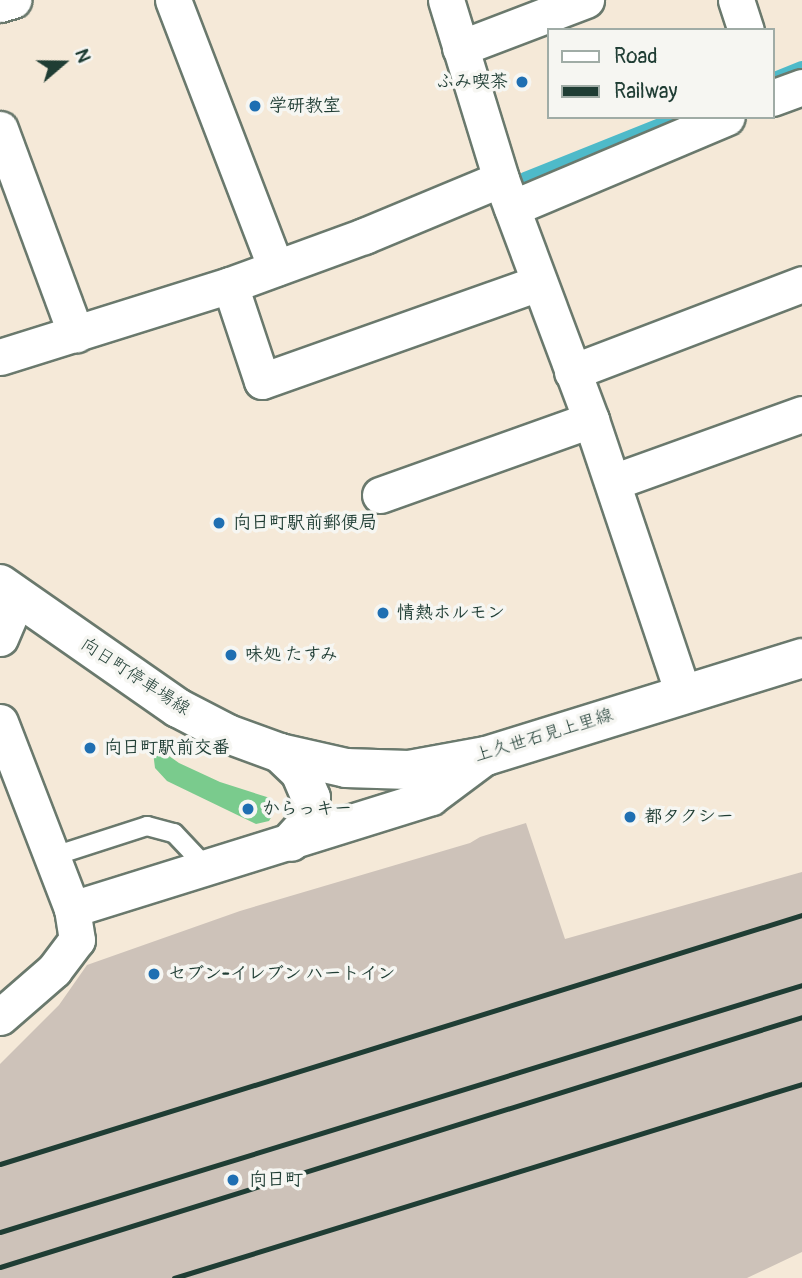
<!DOCTYPE html>
<meta charset="utf-8">
<style>
body{margin:0}
#map{position:relative;width:802px;height:1278px;overflow:hidden;background:#f5e9d8;font-family:Pangolin,"Klee One",sans-serif}
div>[style]{position:absolute}
.industrial>*{inset:0;background:#cdc2b9}
.green>*{inset:0;background:#7acb8d}
.stream>*{height:14px;margin:-7px;padding:0 7px;transform-origin:7px;border-radius:7px;background:#4ebac9}
.roads{filter:drop-shadow(2px 0 #6a796d) drop-shadow(-2px 0 #6a796d) drop-shadow(0 2px #6a796d) drop-shadow(0 -2px #6a796d)}
.lane>*{height:18px;margin:-9px;padding:0 9px;transform-origin:9px;border-radius:9px;background:#fff}
.street>*{height:35px;margin:-17.5px;padding:0 17.5px;transform-origin:17.5px;border-radius:17.5px;background:#fff}
.secondary>*{height:38px;margin:-19px;padding:0 19px;transform-origin:19px;border-radius:19px;background:#fff}
.rail>*{height:5px;margin:-2.5px;padding:0 2.5px;transform-origin:2.5px;border-radius:2.5px;background:#1f3d34}
.dots>*{width:19px;height:19px;translate:-50% -50%;box-sizing:border-box;border:4px solid #f6f6f2;border-radius:50%}
span{translate:-50% -50%;white-space:nowrap;text-align:center;line-height:1.15;-webkit-text-stroke:7px #f6f6f2;paint-order:stroke}
.poi-label{font-size:18px;color:#1f3d34;font-weight:700}
.right{translate:-100% -50%;text-align:right}
.left{translate:0 -50%;text-align:left}
.street-label{font-size:18px;color:#1f3d34}
.legend{position:absolute;left:547px;top:28px;width:228px;height:91px;box-sizing:border-box;background:#f6f6f2;border:2px solid #a0aca6;margin:0;padding:9px 12px;list-style:none;font-size:21px;color:#1f3d34}
.legend li{display:flex;align-items:center;gap:14px;height:35px}
.legend b{width:35px;border:2px solid #a0aca6}
.north{position:absolute;left:28px;top:28px;width:70px;height:70px;-webkit-text-stroke:5px #f6f6f2;paint-order:stroke;rotate:70deg;font-size:19px;font-weight:700;line-height:28px;text-align:center;color:#1f3d34}
.north::after{content:'';display:block;margin:auto;width:24px;height:32px;background:#1f3d34;clip-path:polygon(50% 0,100% 100%,50% 72%,0 100%)}
</style>
<div id="map">
<div class="industrial">
<div style="clip-path:polygon(526px 823px,565px 939px,802px 872px,802px 1252px,747px 1278px,0 1278px,0 1064px,59px 1005px,87px 965px,240px 911px,470px 843px,480px 837px)"></div>
</div>
<div class="green">
<div style="clip-path:polygon(152px 744px,179px 763px,220px 782px,270px 798px,275px 811px,269px 821px,256px 824px,167px 781px,155px 768px)"></div>
</div>
<div class="stream">
<div style="left:772px;top:80px;width:32px;rotate:-22deg"></div>
<div style="left:525px;top:179px;width:167px;rotate:-21.8deg"></div>
</div>
<div class="roads">
<div class="lane">
<div style="left:51px;top:857px;width:101px;rotate:-17.9deg"></div>
<div style="left:147px;top:826px;width:28px;rotate:15deg"></div>
<div style="left:174px;top:833px;width:48px;rotate:46.7deg"></div>
</div>
<div class="street">
<div style="left:173px;top:0;width:287px;rotate:69deg"></div>
<div style="left:446px;top:0;width:187px;rotate:72.9deg"></div>
<div style="left:501px;top:179px;width:257px;rotate:69.5deg"></div>
<div style="left:591px;top:420px;width:288px;rotate:71.4deg"></div>
<div style="left:736px;top:0;width:32px;rotate:72deg"></div>
<div style="left:0;top:4px;width:14px;rotate:-17deg"></div>
<div style="left:460px;top:48px;width:135px;rotate:-20.9deg"></div>
<div style="left:772px;top:98px;width:32px;rotate:-20deg"></div>
<div style="left:0;top:129px;width:219px;rotate:69.7deg"></div>
<div style="left:512px;top:208px;width:233px;rotate:-22.9deg"></div>
<div style="left:230px;top:285px;width:101px;rotate:71.6deg"></div>
<div style="left:262px;top:381px;width:294px;rotate:-19.5deg"></div>
<div style="left:0;top:357px;width:241px;rotate:-17.4deg"></div>
<div style="left:230px;top:285px;width:143px;rotate:-20.1deg"></div>
<div style="left:364px;top:236px;width:148px;rotate:-22.6deg"></div>
<div style="left:572px;top:372px;width:246px;rotate:-20.9deg"></div>
<div style="left:613px;top:482px;width:201px;rotate:-19.8deg"></div>
<div style="left:380px;top:495px;width:224px;rotate:-19.6deg"></div>
<div style="left:0;top:638px;width:46px;rotate:-66.8deg"></div>
<div style="left:0;top:722px;width:200px;rotate:68.9deg"></div>
<div style="left:72px;top:909px;width:376px;rotate:-17.3deg"></div>
<div style="left:431px;top:797px;width:69px;rotate:-36.7deg"></div>
<div style="left:0;top:1017px;width:72px;rotate:-41deg"></div>
<div style="left:54px;top:970px;width:38px;rotate:-53deg"></div>
<div style="left:77px;top:940px;width:31px;rotate:-99deg"></div>
</div>
<div class="secondary">
<div style="left:0;top:584px;width:217px;rotate:34.9deg"></div>
<div style="left:178px;top:708px;width:56px;rotate:27.5deg"></div>
<div style="left:228px;top:734px;width:55px;rotate:20.1deg"></div>
<div style="left:280px;top:753px;width:68px;rotate:12.8deg"></div>
<div style="left:346px;top:768px;width:63px;rotate:1.8deg"></div>
<div style="left:409px;top:770px;width:78px;rotate:-10.3deg"></div>
<div style="left:486px;top:756px;width:331px;rotate:-17.2deg"></div>
<div style="left:280px;top:753px;width:28px;rotate:44deg"></div>
<div style="left:300px;top:772px;width:28px;rotate:67deg"></div>
<div style="left:311px;top:798px;width:26px;rotate:99deg"></div>
<div style="left:307px;top:824px;width:24px;rotate:132deg"></div>
</div>
</div>
<div class="rail">
<div style="left:0;top:1164px;width:840px;rotate:-17.25deg"></div>
<div style="left:0;top:1232px;width:839px;rotate:-17.12deg"></div>
<div style="left:0;top:1267px;width:840px;rotate:-17.31deg"></div>
<div style="left:174px;top:1278px;width:657px;rotate:-17.17deg"></div>
</div>
<div class="dots">
<div style="left:522px;top:82px;background:#1f6fb2"></div>
<div style="left:255px;top:106px;background:#1f6fb2"></div>
<div style="left:219px;top:523px;background:#1f6fb2"></div>
<div style="left:383px;top:613px;background:#1f6fb2"></div>
<div style="left:231px;top:655px;background:#1f6fb2"></div>
<div style="left:90px;top:748px;background:#1f6fb2"></div>
<div style="left:248px;top:809px;background:#1f6fb2"></div>
<div style="left:630px;top:817px;background:#1f6fb2"></div>
<div style="left:154px;top:974px;background:#1f6fb2"></div>
<div style="left:233px;top:1180px;background:#1f6fb2"></div>
</div>
<div class="poi-label">
<span class="right" style="left:508px;top:82px">ふみ喫茶</span>
<span class="left" style="left:269px;top:106px">学研教室</span>
<span class="left" style="left:233px;top:523px">向日町駅前郵便局</span>
<span class="left" style="left:397px;top:613px">情熱ホルモン</span>
<span class="left" style="left:245px;top:655px">味処 たすみ</span>
<span class="left" style="left:104px;top:748px">向日町駅前交番</span>
<span class="left" style="left:262px;top:809px">からっキー</span>
<span class="left" style="left:644px;top:817px">都タクシー</span>
<span class="left" style="left:168px;top:974px">セブン-イレブン ハートイン</span>
<span class="left" style="left:249px;top:1180px">向日町</span>
</div>
<div class="street-label">
<span style="left:135px;top:677px;rotate:33deg">向日町停車場線</span>
<span style="left:544px;top:736px;rotate:-17deg">上久世石見上里線</span>
</div>
<ul class="legend">
<li><b style="height:9px;background:#fff"></b>Road</li>
<li><b style="height:9px;background:#1f3d34"></b>Railway</li>
</ul>
<div class="north">N</div>
</div>
